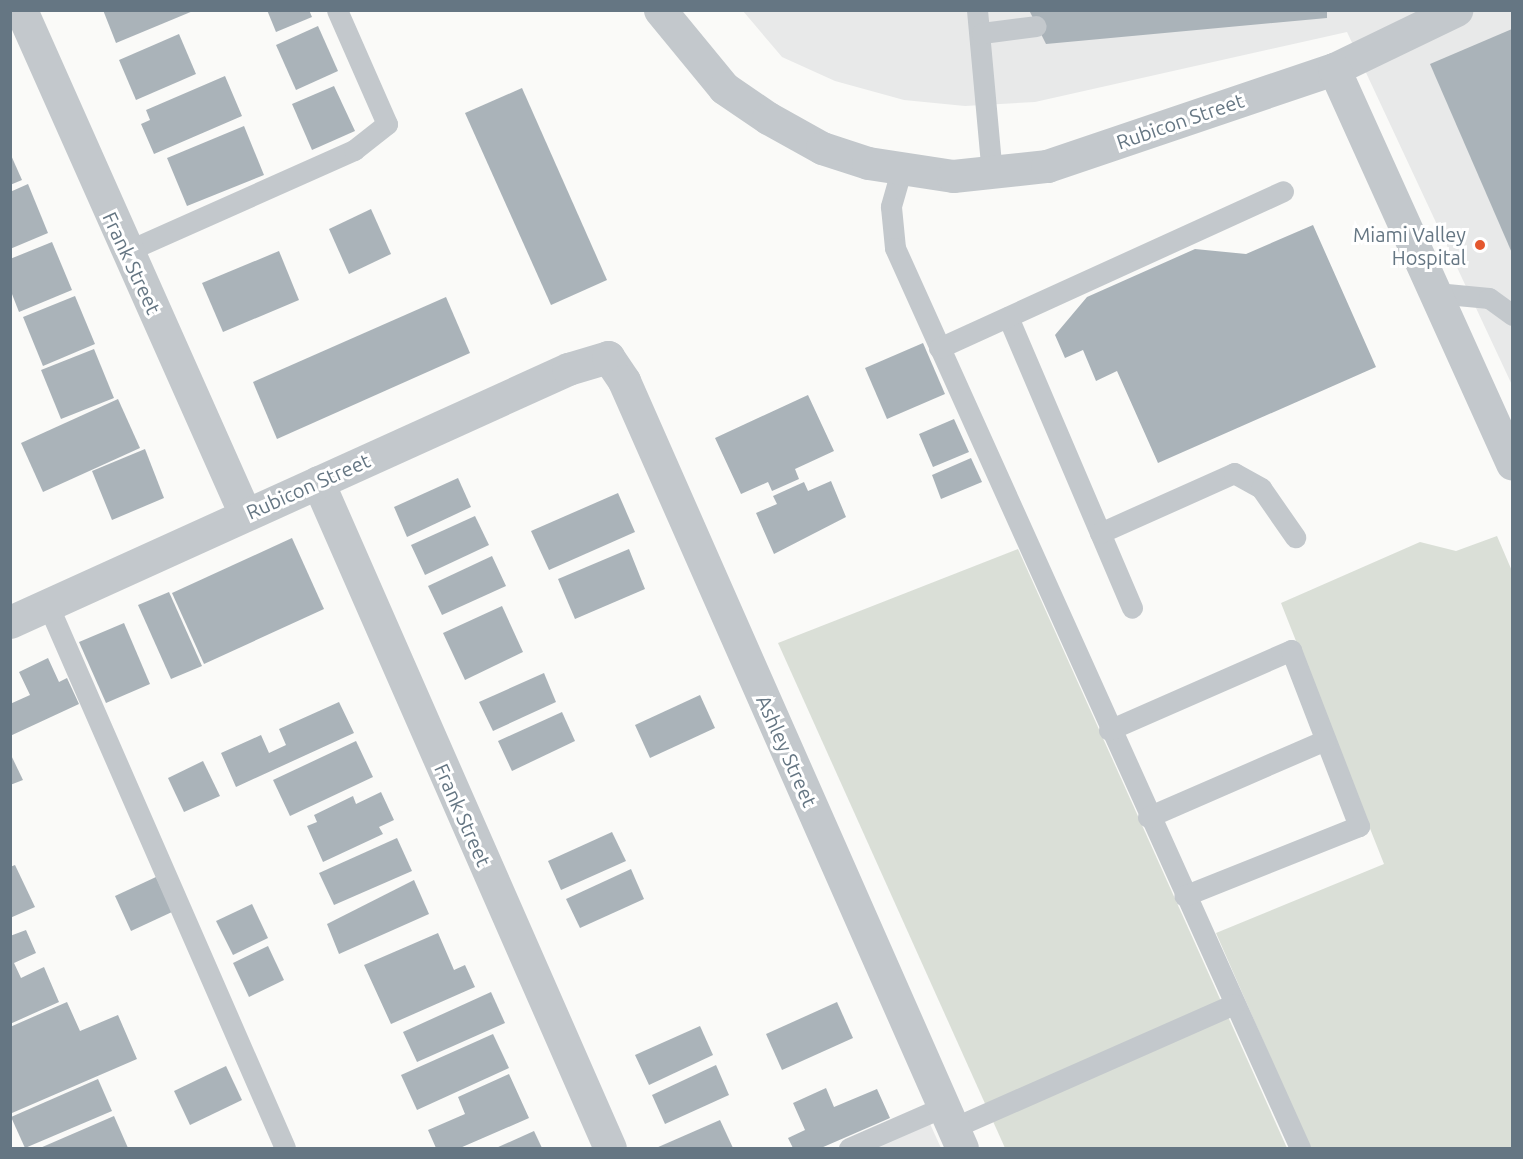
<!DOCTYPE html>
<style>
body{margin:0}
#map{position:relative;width:1523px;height:1159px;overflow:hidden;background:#fafaf8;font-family:Ubuntu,sans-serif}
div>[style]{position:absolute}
.built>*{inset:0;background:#e8e9e9}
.green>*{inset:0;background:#dadfd7}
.building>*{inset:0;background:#aab3b9}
.lane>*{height:21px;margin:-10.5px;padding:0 10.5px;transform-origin:10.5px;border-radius:10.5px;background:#c3c8cc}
.street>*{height:33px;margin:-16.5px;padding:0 16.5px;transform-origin:16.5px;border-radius:16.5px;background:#c3c8cc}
.dots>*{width:16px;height:16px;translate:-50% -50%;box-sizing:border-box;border:3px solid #fff;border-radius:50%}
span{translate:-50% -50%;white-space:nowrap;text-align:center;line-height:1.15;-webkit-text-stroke:6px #fff;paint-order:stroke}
.street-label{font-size:20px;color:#657683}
.poi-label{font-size:20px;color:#657683}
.right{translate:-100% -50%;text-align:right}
.frame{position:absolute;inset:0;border:12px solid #657683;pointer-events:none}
</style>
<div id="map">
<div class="built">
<div style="clip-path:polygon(743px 11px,1512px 11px,1512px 385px,1347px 32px,1035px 102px,965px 106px,904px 100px,835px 81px,782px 57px)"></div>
<div style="clip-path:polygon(926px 1115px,941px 1148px,849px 1148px)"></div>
</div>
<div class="green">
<div style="clip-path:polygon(1497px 536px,1512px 571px,1512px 1148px,1310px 1148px,1216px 933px,1384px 864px,1281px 603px,1420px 542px,1456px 551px)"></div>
<div style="clip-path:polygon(1018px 549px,1287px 1148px,1005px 1148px,778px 643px)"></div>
</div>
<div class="building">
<div style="clip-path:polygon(103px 10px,193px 10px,193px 11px,116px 43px)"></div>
<div style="clip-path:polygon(267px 10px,309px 10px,312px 17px,276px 32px)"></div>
<div style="clip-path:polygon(1029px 10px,1327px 10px,1327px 18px,1046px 44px)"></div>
<div style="clip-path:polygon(318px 26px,338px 71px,296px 90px,276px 45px)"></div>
<div style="clip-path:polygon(1512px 29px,1512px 253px,1430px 64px)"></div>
<div style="clip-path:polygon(179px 34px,196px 74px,136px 100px,119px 60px)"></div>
<div style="clip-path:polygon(225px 76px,242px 116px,154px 154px,141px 124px,150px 120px,146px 110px)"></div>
<div style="clip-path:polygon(334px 86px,355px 131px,312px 150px,292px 104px)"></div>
<div style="clip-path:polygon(522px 88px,607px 280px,551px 305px,465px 113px)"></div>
<div style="clip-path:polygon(244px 126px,264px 175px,187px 206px,167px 158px)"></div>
<div style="clip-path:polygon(10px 153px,22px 180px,10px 185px)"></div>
<div style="clip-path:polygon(28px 184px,48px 233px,10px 249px,10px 192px)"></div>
<div style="clip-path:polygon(371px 209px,391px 254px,349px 274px,329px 229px)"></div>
<div style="clip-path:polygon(1313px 225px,1376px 367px,1158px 463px,1117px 371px,1096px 381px,1083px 350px,1065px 358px,1055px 335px,1087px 297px,1195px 249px,1246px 254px)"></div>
<div style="clip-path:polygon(52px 242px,72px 290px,19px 312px,10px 289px,10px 259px)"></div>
<div style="clip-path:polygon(279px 251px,299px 300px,223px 332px,202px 283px)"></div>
<div style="clip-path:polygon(75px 296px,95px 344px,43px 366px,23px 317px)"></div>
<div style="clip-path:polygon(446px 297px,470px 353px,277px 439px,253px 382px)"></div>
<div style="clip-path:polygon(923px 343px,945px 394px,887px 419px,865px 368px)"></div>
<div style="clip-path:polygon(94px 349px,114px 398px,61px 419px,41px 370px)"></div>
<div style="clip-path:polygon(808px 395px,834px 451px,795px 469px,799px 479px,772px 491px,768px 482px,741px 494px,715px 438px)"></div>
<div style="clip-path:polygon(118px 399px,140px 448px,43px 492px,21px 443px)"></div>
<div style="clip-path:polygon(954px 419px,969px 452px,933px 467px,919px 434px)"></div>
<div style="clip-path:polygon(145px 449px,164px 498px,112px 520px,92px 471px)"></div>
<div style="clip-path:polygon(971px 458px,982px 482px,941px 499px,932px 475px)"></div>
<div style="clip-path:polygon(458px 478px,471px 507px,407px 537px,394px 507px)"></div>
<div style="clip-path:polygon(831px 481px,846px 517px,774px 554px,756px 513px,777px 504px,773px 496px,804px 482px,808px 491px)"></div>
<div style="clip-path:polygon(618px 493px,635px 532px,549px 570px,531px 531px)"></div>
<div style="clip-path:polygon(475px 516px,489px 545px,425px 575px,411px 545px)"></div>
<div style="clip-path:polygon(292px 538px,324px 609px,204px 664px,172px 593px)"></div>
<div style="clip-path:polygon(629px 549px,645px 589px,575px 619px,558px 579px)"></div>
<div style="clip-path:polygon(492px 556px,506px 586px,442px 615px,428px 586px)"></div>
<div style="clip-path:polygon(169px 592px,202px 666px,171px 679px,138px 605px)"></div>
<div style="clip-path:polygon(502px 606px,523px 652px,465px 680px,443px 633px)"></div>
<div style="clip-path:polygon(124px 623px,150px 684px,106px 703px,79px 642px)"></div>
<div style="clip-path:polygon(48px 658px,59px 682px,67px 678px,79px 704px,10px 736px,10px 704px,30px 695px,19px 672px)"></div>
<div style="clip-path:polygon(544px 673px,556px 702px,493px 731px,479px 702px)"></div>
<div style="clip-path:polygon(700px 695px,715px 728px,650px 758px,635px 725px)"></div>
<div style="clip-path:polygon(339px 702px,354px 733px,236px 787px,221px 753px,261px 735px,269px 753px,286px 745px,279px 729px)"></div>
<div style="clip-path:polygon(562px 712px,575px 741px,512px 771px,498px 741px)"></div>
<div style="clip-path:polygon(356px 741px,373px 777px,290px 816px,273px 780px)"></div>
<div style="clip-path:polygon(10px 753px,23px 780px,10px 785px)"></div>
<div style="clip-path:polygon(203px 761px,220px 796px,184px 812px,168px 778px)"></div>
<div style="clip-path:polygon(381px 792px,394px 820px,379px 827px,383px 834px,323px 862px,307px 826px,317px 822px,314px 815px,353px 796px,356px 804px)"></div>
<div style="clip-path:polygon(612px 832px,626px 861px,561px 890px,548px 861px)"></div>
<div style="clip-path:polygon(397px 838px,412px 871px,334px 905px,319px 873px)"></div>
<div style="clip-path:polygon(15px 865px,35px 907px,10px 918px,10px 867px)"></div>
<div style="clip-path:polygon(631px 869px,644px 899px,580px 928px,566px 899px)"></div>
<div style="clip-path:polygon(156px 877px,172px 912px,131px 931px,115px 896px)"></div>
<div style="clip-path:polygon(414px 880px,429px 914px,339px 954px,327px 924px)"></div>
<div style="clip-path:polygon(252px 904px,268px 938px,233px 955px,216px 921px)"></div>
<div style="clip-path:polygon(26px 930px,36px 953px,14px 963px,21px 978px,44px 967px,59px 1002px,10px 1024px,10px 936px)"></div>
<div style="clip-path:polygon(438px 933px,454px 970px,465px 965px,475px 987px,391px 1024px,364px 965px)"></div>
<div style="clip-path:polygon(268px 946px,284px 980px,249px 997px,233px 963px)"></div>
<div style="clip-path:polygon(491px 992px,505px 1023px,417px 1062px,403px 1032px)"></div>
<div style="clip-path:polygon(67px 1002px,80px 1031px,118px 1015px,137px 1059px,12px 1113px,10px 1027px)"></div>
<div style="clip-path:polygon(837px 1002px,853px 1038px,782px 1070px,766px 1034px)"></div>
<div style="clip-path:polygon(700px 1026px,713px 1055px,649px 1085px,635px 1055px)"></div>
<div style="clip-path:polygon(493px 1034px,509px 1068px,417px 1110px,401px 1075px)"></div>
<div style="clip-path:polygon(716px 1065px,729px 1095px,665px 1124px,652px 1095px)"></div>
<div style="clip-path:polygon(226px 1066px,242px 1100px,190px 1125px,174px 1091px)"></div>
<div style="clip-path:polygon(509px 1074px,529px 1118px,460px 1148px,436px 1148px,428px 1130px,465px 1114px,458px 1097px)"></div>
<div style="clip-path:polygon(98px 1079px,112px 1111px,25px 1148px,11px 1117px)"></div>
<div style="clip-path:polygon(826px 1088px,834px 1107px,877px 1089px,890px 1118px,821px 1148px,793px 1148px,788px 1138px,805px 1130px,793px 1103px)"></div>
<div style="clip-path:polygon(114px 1116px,128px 1148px,40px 1148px)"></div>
<div style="clip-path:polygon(720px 1120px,733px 1148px,656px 1148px)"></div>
<div style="clip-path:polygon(534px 1131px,542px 1148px,496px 1148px)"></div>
</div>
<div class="lane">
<div style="left:977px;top:10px;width:166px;rotate:84.8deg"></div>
<div style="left:982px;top:33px;width:54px;rotate:-7.4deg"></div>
<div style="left:901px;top:171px;width:37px;rotate:106deg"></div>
<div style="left:891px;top:207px;width:41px;rotate:84.4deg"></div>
<div style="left:895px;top:248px;width:987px;rotate:65.77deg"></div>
<div style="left:125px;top:252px;width:251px;rotate:-24deg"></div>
<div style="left:354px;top:150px;width:42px;rotate:-38.2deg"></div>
<div style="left:387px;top:124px;width:124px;rotate:-113.7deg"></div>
<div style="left:1436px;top:293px;width:53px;rotate:5.4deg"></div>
<div style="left:1489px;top:298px;width:29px;rotate:36deg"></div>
<div style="left:1008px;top:317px;width:316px;rotate:66.9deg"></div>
<div style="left:939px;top:348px;width:378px;rotate:-24.5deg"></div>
<div style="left:1100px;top:533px;width:147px;rotate:-24.1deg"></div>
<div style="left:1234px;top:473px;width:31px;rotate:29deg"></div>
<div style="left:1261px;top:488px;width:60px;rotate:55.2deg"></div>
<div style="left:48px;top:605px;width:592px;rotate:66.42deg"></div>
<div style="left:1109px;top:730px;width:199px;rotate:-23.7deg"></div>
<div style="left:1291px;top:650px;width:189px;rotate:68.9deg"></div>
<div style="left:1359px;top:826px;width:188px;rotate:158.2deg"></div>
<div style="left:1148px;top:817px;width:193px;rotate:-23.5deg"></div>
<div style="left:953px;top:1128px;width:307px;rotate:-23.8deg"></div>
<div style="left:849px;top:1148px;width:103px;rotate:-23.6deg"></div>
</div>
<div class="street">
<div style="left:21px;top:10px;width:552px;rotate:66.04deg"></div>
<div style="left:660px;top:10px;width:101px;rotate:50.6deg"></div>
<div style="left:724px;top:88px;width:53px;rotate:34.3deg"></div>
<div style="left:768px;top:118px;width:62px;rotate:29.1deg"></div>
<div style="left:822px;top:148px;width:48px;rotate:18.1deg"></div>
<div style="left:868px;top:163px;width:86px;rotate:8.7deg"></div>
<div style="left:953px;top:176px;width:95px;rotate:-6.1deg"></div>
<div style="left:1047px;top:166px;width:303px;rotate:-18.7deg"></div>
<div style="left:1334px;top:69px;width:136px;rotate:-25.8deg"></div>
<div style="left:1334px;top:69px;width:433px;rotate:65.7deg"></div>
<div style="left:318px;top:482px;width:727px;rotate:66.33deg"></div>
<div style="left:10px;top:622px;width:613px;rotate:-24.39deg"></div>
<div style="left:568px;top:369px;width:42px;rotate:-16.7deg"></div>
<div style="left:608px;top:357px;width:29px;rotate:56deg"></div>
<div style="left:624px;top:381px;width:838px;rotate:66.22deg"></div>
</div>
<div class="dots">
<div style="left:1480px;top:245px;background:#e4572e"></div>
</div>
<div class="street-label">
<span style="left:1180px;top:121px;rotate:-19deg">Rubicon Street</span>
<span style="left:132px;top:263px;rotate:65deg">Frank Street</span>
<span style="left:308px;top:486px;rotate:-24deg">Rubicon Street</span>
<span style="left:787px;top:751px;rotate:66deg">Ashley Street</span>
<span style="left:463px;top:815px;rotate:66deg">Frank Street</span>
</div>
<div class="poi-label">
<span class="right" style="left:1466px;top:246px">Miami Valley<br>Hospital</span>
</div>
<div class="frame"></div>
</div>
